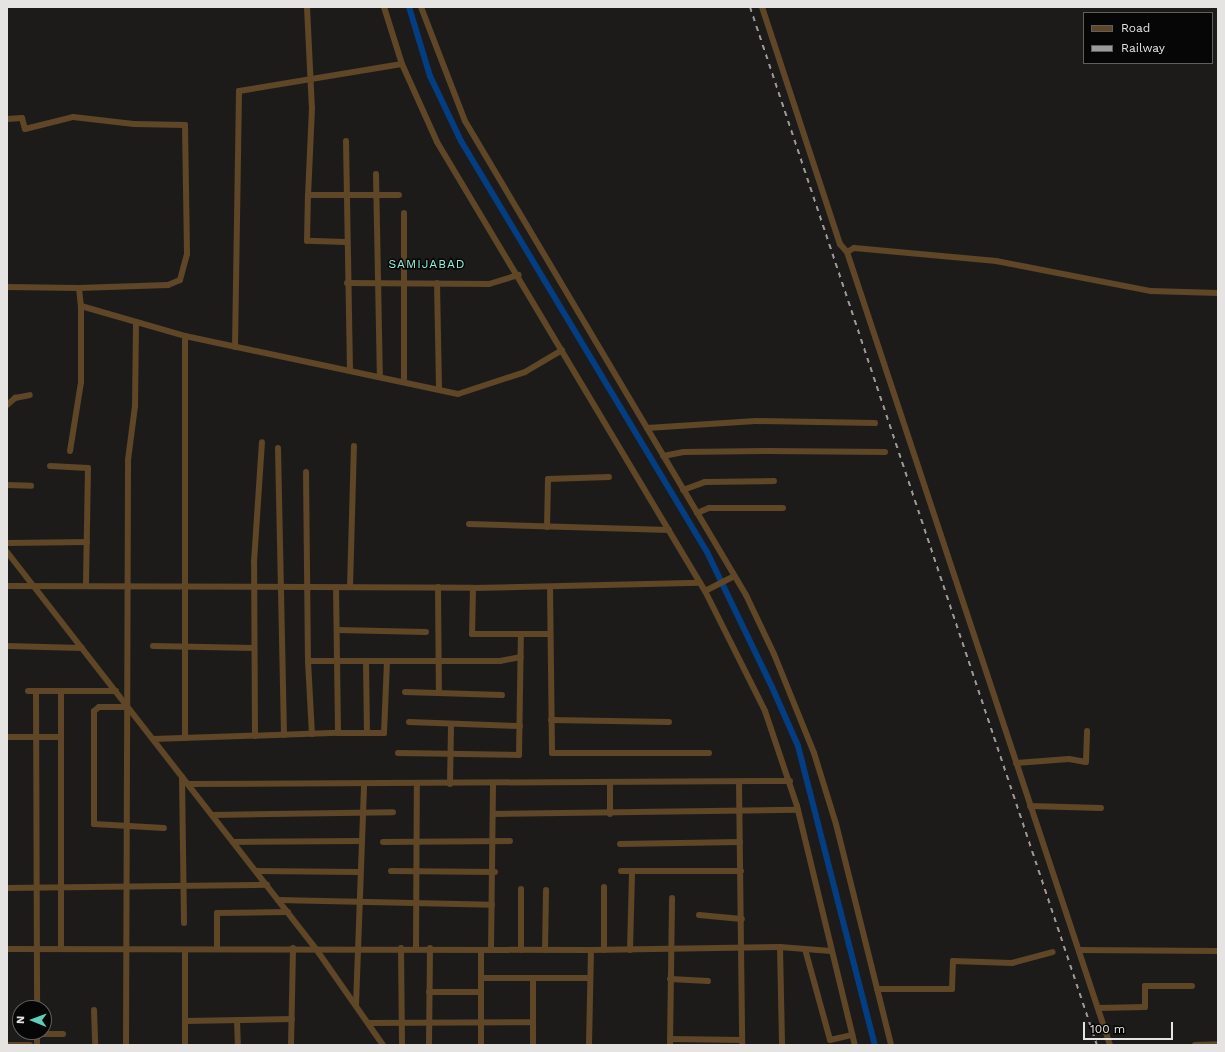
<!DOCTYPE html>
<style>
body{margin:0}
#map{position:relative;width:1225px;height:1052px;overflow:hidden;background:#1d1b19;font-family:"Work Sans",sans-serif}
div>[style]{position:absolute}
.canal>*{height:6px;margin:-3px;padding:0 3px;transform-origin:3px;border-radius:3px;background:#033e83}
.minor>*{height:6px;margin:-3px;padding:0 3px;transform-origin:3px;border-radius:3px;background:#5e4626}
.rail>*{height:2px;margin-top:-1px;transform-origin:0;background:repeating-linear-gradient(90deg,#9c9b99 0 5px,transparent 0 10px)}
span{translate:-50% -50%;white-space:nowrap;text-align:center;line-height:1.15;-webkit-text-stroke:3px #070606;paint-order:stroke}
.neighbourhood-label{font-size:12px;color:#8cf0db;letter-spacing:1px}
.frame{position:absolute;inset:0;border:8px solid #e5e4e3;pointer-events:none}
.legend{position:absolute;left:1083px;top:12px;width:130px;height:52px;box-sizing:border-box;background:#070606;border:1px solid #605f5e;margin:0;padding:5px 7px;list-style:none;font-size:12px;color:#e5e4e3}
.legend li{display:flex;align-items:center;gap:8px;height:20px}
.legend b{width:20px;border:1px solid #605f5e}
.north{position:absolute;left:12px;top:1000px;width:40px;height:40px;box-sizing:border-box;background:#070606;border:1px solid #605f5e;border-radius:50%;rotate:271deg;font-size:11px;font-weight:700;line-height:16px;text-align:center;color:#e5e4e3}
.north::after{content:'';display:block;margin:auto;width:14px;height:18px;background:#5eceb8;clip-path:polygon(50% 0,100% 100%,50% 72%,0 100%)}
.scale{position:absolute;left:1083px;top:1022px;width:90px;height:18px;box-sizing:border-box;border:2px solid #e5e4e3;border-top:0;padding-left:5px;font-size:12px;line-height:14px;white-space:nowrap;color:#e5e4e3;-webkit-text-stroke:3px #070606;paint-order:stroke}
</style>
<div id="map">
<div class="canal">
<div style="left:409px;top:7px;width:72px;rotate:73.1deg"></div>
<div style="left:430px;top:76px;width:72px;rotate:64.5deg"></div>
<div style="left:461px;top:141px;width:479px;rotate:59.1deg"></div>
<div style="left:707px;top:552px;width:150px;rotate:64.3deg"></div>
<div style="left:772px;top:687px;width:64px;rotate:66.2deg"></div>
<div style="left:798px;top:746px;width:309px;rotate:75.6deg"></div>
</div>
<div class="minor">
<div style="left:307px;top:7px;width:101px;rotate:87.2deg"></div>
<div style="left:312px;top:108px;width:87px;rotate:92.6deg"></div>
<div style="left:384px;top:7px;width:60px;rotate:72.5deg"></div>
<div style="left:402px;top:64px;width:85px;rotate:65.8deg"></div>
<div style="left:437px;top:142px;width:523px;rotate:59.17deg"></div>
<div style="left:705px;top:591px;width:134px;rotate:63.4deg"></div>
<div style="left:765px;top:711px;width:100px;rotate:71.4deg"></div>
<div style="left:797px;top:806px;width:246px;rotate:76.4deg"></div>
<div style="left:421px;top:7px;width:122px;rotate:68.9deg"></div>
<div style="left:465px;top:121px;width:551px;rotate:59.34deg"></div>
<div style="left:746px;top:595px;width:65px;rotate:64.6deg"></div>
<div style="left:774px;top:654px;width:107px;rotate:68deg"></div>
<div style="left:814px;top:753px;width:74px;rotate:72.8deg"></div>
<div style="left:836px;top:824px;width:228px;rotate:76deg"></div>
<div style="left:762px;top:7px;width:250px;rotate:71.8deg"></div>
<div style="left:840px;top:244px;width:11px;rotate:49deg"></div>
<div style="left:7px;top:119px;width:15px;rotate:-4deg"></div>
<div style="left:22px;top:118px;width:11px;rotate:75deg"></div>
<div style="left:25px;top:129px;width:49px;rotate:-14deg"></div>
<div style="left:73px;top:117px;width:61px;rotate:6.5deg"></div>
<div style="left:134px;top:124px;width:51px;rotate:1.1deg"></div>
<div style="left:185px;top:125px;width:129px;rotate:89.1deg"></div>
<div style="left:187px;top:254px;width:27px;rotate:105deg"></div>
<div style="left:180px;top:280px;width:13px;rotate:157deg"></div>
<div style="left:168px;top:285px;width:89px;rotate:178.1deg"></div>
<div style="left:346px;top:141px;width:229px;rotate:89deg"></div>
<div style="left:376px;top:174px;width:202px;rotate:88.9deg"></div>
<div style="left:345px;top:242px;width:38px;rotate:-178deg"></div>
<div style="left:307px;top:241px;width:46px;rotate:-88.8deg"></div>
<div style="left:308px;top:195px;width:91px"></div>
<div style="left:347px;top:283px;width:142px;rotate:0.4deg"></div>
<div style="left:489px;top:284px;width:31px;rotate:-17deg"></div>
<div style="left:437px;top:283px;width:107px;rotate:88.9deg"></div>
<div style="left:7px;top:287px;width:72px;rotate:0.8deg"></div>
<div style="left:79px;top:288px;width:18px;rotate:84deg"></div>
<div style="left:81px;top:306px;width:108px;rotate:16.1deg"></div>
<div style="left:235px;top:347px;width:256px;rotate:-89.1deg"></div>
<div style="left:239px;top:91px;width:165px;rotate:-9.4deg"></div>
<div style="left:404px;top:381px;width:168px;rotate:-90deg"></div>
<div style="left:7px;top:405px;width:11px;rotate:-41deg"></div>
<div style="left:15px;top:398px;width:15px;rotate:-11deg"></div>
<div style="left:647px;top:428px;width:109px;rotate:-3.7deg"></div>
<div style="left:756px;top:421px;width:119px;rotate:1deg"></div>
<div style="left:278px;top:448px;width:287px;rotate:88.8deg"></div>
<div style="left:70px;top:451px;width:70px;rotate:-80.9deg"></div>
<div style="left:81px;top:382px;width:76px;rotate:-90deg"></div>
<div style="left:663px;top:456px;width:21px;rotate:-11deg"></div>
<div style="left:684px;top:452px;width:86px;rotate:-0.7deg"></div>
<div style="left:770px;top:451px;width:115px;rotate:0.5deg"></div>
<div style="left:50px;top:466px;width:38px;rotate:3deg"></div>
<div style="left:88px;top:468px;width:118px;rotate:91deg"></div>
<div style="left:306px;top:472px;width:189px;rotate:89.4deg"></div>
<div style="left:308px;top:661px;width:192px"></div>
<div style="left:500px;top:661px;width:21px;rotate:-11deg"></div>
<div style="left:7px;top:485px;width:24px;rotate:2deg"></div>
<div style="left:683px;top:490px;width:23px;rotate:-20deg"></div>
<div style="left:705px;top:482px;width:69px;rotate:-0.8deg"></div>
<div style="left:697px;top:513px;width:13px;rotate:-23deg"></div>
<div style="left:709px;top:508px;width:74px"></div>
<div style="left:469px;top:524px;width:200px;rotate:1.7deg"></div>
<div style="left:547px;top:527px;width:48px;rotate:-88.8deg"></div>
<div style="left:548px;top:479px;width:61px;rotate:-1.9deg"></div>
<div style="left:7px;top:543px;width:80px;rotate:-0.7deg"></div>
<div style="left:7px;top:552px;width:503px;rotate:52.11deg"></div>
<div style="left:316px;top:949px;width:117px;rotate:55.1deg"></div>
<div style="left:7px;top:586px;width:466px;rotate:0.2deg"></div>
<div style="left:473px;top:588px;width:227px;rotate:-1.3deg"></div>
<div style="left:336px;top:587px;width:146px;rotate:89.2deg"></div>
<div style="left:338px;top:733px;width:46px"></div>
<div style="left:384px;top:733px;width:72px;rotate:-87.6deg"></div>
<div style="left:350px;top:587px;width:141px;rotate:-88.4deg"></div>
<div style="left:438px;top:587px;width:106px;rotate:89.5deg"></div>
<div style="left:550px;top:587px;width:166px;rotate:89.3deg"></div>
<div style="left:552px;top:753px;width:157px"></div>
<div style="left:473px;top:588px;width:46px;rotate:91.2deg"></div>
<div style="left:472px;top:634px;width:78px"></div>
<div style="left:705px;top:591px;width:33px;rotate:-27deg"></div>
<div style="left:337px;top:630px;width:89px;rotate:1.3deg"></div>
<div style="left:7px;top:646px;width:75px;rotate:1.5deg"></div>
<div style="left:153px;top:646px;width:101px;rotate:1.1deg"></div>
<div style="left:308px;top:661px;width:73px;rotate:86.9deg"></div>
<div style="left:366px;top:662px;width:71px;rotate:89.2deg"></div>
<div style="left:28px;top:691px;width:88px"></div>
<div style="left:36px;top:691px;width:317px;rotate:89.8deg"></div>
<div style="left:405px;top:692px;width:97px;rotate:1.8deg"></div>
<div style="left:125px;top:707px;width:26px;rotate:180deg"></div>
<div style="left:99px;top:707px;width:6px;rotate:141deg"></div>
<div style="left:94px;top:711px;width:113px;rotate:90deg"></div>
<div style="left:94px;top:824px;width:70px;rotate:3.3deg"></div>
<div style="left:551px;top:720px;width:118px;rotate:1deg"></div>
<div style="left:409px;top:722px;width:111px;rotate:2.1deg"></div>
<div style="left:255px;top:736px;width:174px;rotate:-90.3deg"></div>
<div style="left:254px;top:562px;width:120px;rotate:-86.2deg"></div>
<div style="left:7px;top:737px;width:53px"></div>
<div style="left:185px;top:738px;width:402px;rotate:-90deg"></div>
<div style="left:185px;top:336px;width:279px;rotate:12deg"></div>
<div style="left:458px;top:394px;width:71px;rotate:-18.2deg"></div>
<div style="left:525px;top:372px;width:43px;rotate:-30.7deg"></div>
<div style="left:153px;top:739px;width:185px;rotate:-1.9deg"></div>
<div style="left:398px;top:753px;width:121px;rotate:0.9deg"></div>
<div style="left:519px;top:755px;width:121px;rotate:-89.1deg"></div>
<div style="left:1016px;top:763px;width:53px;rotate:-4.3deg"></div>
<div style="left:1069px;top:759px;width:17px;rotate:10deg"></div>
<div style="left:1086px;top:762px;width:31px;rotate:-88deg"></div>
<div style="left:182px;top:777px;width:146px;rotate:89.2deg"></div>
<div style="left:739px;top:782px;width:263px;rotate:89.3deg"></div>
<div style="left:188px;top:784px;width:602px;rotate:-0.29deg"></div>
<div style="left:450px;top:784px;width:60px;rotate:-89deg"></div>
<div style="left:610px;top:784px;width:30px;rotate:90deg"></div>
<div style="left:1030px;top:806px;width:71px;rotate:1.6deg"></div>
<div style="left:493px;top:814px;width:305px;rotate:-0.8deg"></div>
<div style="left:212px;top:815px;width:181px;rotate:-0.9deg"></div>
<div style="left:233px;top:842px;width:125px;rotate:-0.5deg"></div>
<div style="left:383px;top:842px;width:127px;rotate:-0.5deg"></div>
<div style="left:620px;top:844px;width:120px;rotate:-1deg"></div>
<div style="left:256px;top:871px;width:102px;rotate:0.6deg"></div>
<div style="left:391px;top:871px;width:104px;rotate:0.6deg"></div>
<div style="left:621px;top:871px;width:120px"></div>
<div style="left:7px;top:888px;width:260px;rotate:-0.7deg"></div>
<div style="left:278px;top:900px;width:214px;rotate:1.3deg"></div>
<div style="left:699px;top:915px;width:43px;rotate:5.3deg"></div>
<div style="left:780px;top:947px;width:98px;rotate:88.8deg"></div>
<div style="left:401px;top:948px;width:97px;rotate:89.4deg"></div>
<div style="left:416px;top:948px;width:165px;rotate:-89.7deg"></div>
<div style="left:7px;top:949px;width:584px;rotate:0.1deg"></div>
<div style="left:591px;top:950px;width:189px;rotate:-0.9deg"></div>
<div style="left:780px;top:947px;width:51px;rotate:4.5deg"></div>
<div style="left:61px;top:949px;width:258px;rotate:-90deg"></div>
<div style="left:217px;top:949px;width:36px;rotate:-90deg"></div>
<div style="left:217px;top:913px;width:71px;rotate:-0.8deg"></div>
<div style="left:491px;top:949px;width:165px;rotate:-89.3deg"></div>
<div style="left:805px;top:949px;width:94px;rotate:74.6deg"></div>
<div style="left:830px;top:1040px;width:23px;rotate:-13deg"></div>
<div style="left:521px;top:950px;width:61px;rotate:-90deg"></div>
<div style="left:545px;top:950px;width:60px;rotate:-89deg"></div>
<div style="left:604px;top:950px;width:63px;rotate:-90deg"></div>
<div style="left:630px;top:950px;width:79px;rotate:-88.5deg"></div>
<div style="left:1079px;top:950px;width:139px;rotate:0.4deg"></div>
<div style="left:481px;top:978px;width:109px"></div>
<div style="left:533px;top:978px;width:67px;rotate:90deg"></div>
<div style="left:670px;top:979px;width:38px;rotate:3deg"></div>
<div style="left:877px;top:989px;width:75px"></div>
<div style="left:952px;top:989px;width:28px;rotate:-88deg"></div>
<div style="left:953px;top:961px;width:59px;rotate:1.9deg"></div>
<div style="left:1012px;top:963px;width:42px;rotate:-15deg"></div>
<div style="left:429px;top:992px;width:52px"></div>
<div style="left:356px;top:1005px;width:222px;rotate:-87.9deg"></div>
<div style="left:1098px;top:1008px;width:47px;rotate:-1.2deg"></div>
<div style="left:1145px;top:1007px;width:21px;rotate:-90deg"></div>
<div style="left:1145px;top:986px;width:47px"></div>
<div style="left:94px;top:1010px;width:35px;rotate:88deg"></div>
<div style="left:237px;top:1020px;width:25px;rotate:88deg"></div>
<div style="left:185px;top:1021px;width:107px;rotate:-1.1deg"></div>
<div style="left:368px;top:1023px;width:165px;rotate:-0.3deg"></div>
<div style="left:37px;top:1034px;width:26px"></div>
<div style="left:670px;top:1039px;width:72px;rotate:0.8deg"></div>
<div style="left:7px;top:1045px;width:23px"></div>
<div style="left:37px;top:1045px;width:13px;rotate:-90deg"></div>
<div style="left:126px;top:1045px;width:585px;rotate:-89.8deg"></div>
<div style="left:128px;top:460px;width:54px;rotate:-82.6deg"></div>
<div style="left:135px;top:406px;width:84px;rotate:-89.3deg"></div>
<div style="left:185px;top:1045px;width:95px;rotate:-90deg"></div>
<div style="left:291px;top:1045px;width:97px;rotate:-88.8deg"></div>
<div style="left:429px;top:1045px;width:97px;rotate:-89.4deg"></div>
<div style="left:481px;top:1045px;width:95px;rotate:-90deg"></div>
<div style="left:589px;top:1045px;width:95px;rotate:-88.8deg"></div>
<div style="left:670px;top:1045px;width:147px;rotate:-89.2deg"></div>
<div style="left:1110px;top:1045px;width:835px;rotate:-108.35deg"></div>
<div style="left:847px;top:252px;width:8px;rotate:-30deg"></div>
<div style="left:854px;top:248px;width:143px;rotate:5.2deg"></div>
<div style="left:996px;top:261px;width:158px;rotate:11deg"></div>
<div style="left:1151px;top:291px;width:67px;rotate:1.7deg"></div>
<div style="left:1195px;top:1045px;width:23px;rotate:-2deg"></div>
</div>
<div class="rail">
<div style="left:750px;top:7px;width:1094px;rotate:71.52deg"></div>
</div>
<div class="neighbourhood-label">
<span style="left:427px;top:265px">SAMIJABAD</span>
</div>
<div class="frame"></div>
<ul class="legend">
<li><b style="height:5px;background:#5e4626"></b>Road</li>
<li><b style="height:5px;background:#9c9b99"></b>Railway</li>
</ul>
<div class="north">N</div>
<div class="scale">100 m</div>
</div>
